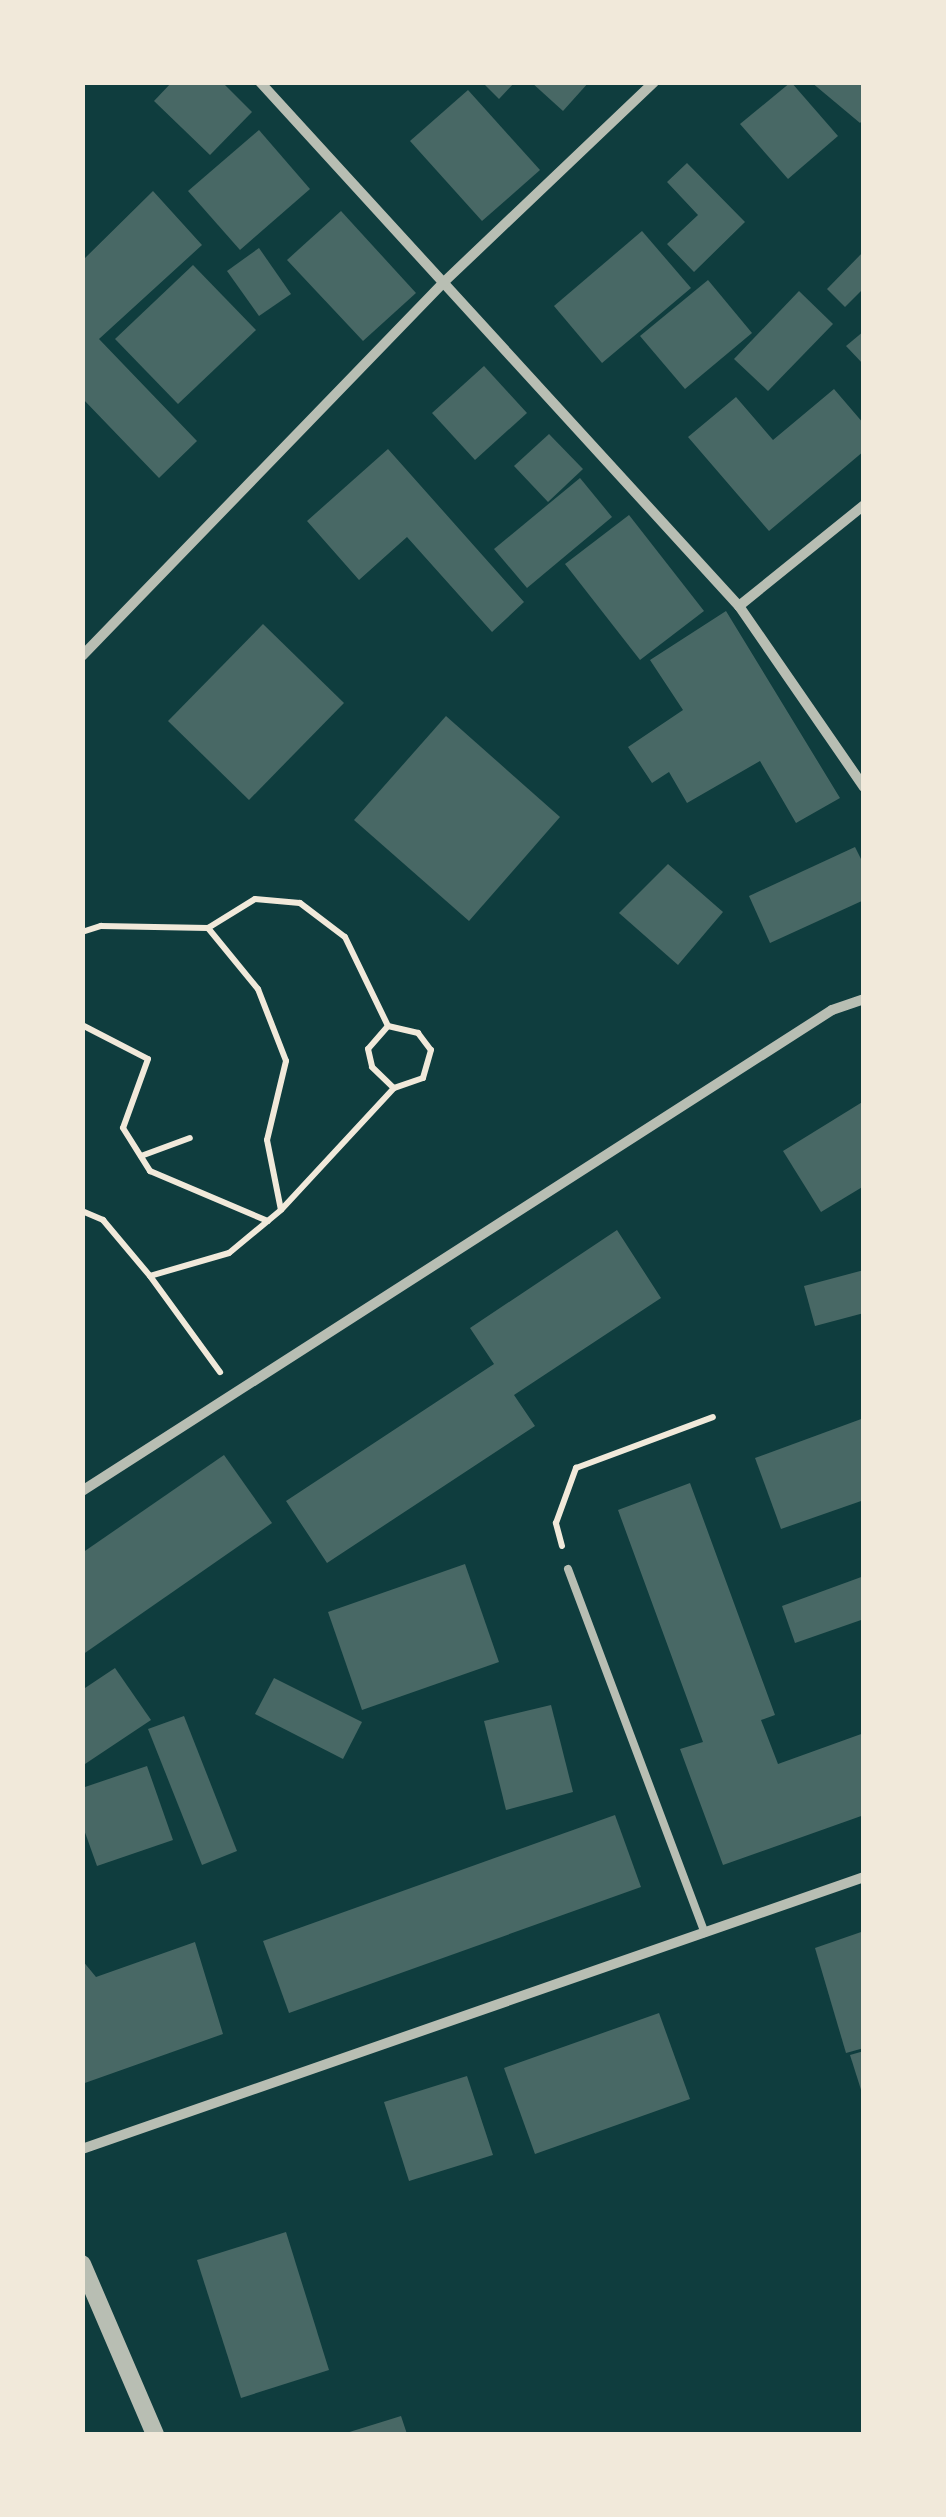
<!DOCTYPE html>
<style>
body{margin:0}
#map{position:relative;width:946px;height:2517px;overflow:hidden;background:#0f3d3e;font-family:Karla,sans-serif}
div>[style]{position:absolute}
.building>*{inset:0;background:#486865}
.path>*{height:6px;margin:-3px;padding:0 3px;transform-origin:3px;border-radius:3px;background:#f1e9da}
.service>*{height:8px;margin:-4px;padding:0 4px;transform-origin:4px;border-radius:4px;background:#b8beb3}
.minor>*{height:10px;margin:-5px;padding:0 5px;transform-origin:5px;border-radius:5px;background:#b8beb3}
.tertiary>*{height:18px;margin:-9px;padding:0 9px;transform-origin:9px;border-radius:9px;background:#b8beb3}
span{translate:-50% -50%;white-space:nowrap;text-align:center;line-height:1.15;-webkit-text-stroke:9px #f1e9da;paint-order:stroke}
.frame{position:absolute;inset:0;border:85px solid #f1e9da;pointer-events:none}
</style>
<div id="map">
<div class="building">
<div style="clip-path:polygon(172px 82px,222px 82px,252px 112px,210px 155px,154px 101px)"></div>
<div style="clip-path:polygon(482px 82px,515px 82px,499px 99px)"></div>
<div style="clip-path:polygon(531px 82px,589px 82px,563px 111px)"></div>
<div style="clip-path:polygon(791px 82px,838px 136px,788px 179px,740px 124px)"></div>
<div style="clip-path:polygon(811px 82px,864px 82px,864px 119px,860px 123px)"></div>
<div style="clip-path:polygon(468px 90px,540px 170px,482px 221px,410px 141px)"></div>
<div style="clip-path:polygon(259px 130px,310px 189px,240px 250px,188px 191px)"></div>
<div style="clip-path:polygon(687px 163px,745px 222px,694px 272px,667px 244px,698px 215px,667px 182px)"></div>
<div style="clip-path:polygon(153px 191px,202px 245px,99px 339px,197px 441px,159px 478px,82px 398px,82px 261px)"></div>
<div style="clip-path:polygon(341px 211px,416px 293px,363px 341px,287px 260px)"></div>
<div style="clip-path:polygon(642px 231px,691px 288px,602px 363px,554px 306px)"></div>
<div style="clip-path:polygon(259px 248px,291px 294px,259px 316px,227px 271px)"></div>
<div style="clip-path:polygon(864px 251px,864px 288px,845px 307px,827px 289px)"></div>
<div style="clip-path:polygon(193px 265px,256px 330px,178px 404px,115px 339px)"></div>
<div style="clip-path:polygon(708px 280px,752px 333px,685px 389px,640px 336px)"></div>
<div style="clip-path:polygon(799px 291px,833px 324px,768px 391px,734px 359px)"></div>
<div style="clip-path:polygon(864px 331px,864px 365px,846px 346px)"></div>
<div style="clip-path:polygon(484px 366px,527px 413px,475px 460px,432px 413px)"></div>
<div style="clip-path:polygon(834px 389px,864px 424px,864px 451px,769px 531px,688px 437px,736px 397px,773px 440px)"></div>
<div style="clip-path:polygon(549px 434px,583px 469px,548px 502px,514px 466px)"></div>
<div style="clip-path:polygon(388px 449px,524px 602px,492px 632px,407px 537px,359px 580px,307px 521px)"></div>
<div style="clip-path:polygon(580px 478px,612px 517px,527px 588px,494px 549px)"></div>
<div style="clip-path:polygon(629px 515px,704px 611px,640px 660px,565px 564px)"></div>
<div style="clip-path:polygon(726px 611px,840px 798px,796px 823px,760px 761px,687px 803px,669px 772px,652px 783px,628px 747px,683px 710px,650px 660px)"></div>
<div style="clip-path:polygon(263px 624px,344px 703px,249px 800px,168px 721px)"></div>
<div style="clip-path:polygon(446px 716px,560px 817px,469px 921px,354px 820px)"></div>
<div style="clip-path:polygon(855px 847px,864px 865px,864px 900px,770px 943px,749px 896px)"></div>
<div style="clip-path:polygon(668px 864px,723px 912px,678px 965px,619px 913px)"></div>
<div style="clip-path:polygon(864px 1101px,864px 1186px,821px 1212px,783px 1151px)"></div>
<div style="clip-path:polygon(617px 1230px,661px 1298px,514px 1395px,535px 1426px,327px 1563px,286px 1501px,494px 1364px,470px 1328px)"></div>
<div style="clip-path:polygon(864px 1270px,864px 1313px,815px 1326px,804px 1286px)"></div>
<div style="clip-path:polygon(864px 1418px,864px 1500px,781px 1529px,755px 1458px)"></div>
<div style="clip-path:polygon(224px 1455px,272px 1523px,82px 1655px,82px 1553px)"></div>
<div style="clip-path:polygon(690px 1483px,775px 1715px,761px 1720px,778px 1764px,864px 1733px,864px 1815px,723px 1865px,680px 1749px,703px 1742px,618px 1510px)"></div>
<div style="clip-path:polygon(465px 1564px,499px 1662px,362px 1710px,328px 1612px)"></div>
<div style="clip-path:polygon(864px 1576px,864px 1619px,795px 1643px,782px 1606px)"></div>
<div style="clip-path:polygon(115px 1668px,151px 1720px,82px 1766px,82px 1690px)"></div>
<div style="clip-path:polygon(274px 1678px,362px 1722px,343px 1759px,255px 1714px)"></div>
<div style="clip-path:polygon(551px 1705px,573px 1792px,506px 1810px,484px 1721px)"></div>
<div style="clip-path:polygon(184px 1716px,237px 1851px,202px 1865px,148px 1729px)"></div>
<div style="clip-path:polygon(147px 1766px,173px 1840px,97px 1866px,82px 1824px,82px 1788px)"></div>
<div style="clip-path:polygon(615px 1815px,641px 1887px,289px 2013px,263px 1941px)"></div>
<div style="clip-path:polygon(864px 1931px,864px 2048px,846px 2053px,815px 1948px)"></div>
<div style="clip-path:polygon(195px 1942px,223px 2034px,82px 2084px,82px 1960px,96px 1977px)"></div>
<div style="clip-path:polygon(659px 2013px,690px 2099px,535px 2154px,504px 2068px)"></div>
<div style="clip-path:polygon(864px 2051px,864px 2095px,863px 2096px,850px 2055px)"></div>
<div style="clip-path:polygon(467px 2076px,493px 2155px,409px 2181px,384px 2102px)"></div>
<div style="clip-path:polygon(286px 2232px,329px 2370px,241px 2398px,197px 2260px)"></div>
<div style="clip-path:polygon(401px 2416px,407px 2434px,343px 2434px)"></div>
</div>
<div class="path">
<div style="left:208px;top:928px;width:55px;rotate:-31.7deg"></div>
<div style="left:255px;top:899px;width:45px;rotate:5.1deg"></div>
<div style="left:300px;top:903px;width:56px;rotate:37.1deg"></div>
<div style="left:345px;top:937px;width:99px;rotate:64.2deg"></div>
<div style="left:388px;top:1026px;width:31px;rotate:13deg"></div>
<div style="left:418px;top:1033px;width:21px;rotate:53deg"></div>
<div style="left:431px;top:1050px;width:29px;rotate:106deg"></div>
<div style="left:423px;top:1078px;width:31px;rotate:161deg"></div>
<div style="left:394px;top:1088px;width:165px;rotate:132.8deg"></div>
<div style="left:82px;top:932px;width:20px;rotate:-18deg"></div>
<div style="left:101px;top:926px;width:107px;rotate:1.1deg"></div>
<div style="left:208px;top:928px;width:79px;rotate:50.7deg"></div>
<div style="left:258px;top:989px;width:77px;rotate:68.7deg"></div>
<div style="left:286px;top:1061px;width:81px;rotate:103.5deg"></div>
<div style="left:267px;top:1140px;width:71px;rotate:78.7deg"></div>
<div style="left:281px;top:1210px;width:67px;rotate:140.4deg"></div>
<div style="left:229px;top:1253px;width:82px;rotate:163.8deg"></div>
<div style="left:150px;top:1276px;width:119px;rotate:53.9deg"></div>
<div style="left:82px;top:1025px;width:74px;rotate:27.3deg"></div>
<div style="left:148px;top:1059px;width:73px;rotate:109.9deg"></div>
<div style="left:123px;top:1128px;width:51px;rotate:57.9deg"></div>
<div style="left:150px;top:1171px;width:128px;rotate:23deg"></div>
<div style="left:388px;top:1026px;width:30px;rotate:131deg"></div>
<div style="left:368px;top:1049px;width:18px;rotate:77deg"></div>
<div style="left:372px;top:1067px;width:30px;rotate:44deg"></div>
<div style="left:141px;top:1156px;width:52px;rotate:-20.2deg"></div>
<div style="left:82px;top:1211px;width:23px;rotate:23deg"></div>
<div style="left:103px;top:1220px;width:73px;rotate:50deg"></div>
<div style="left:562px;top:1546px;width:24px;rotate:-105deg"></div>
<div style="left:556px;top:1523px;width:59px;rotate:-70deg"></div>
<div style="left:576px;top:1468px;width:146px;rotate:-20.4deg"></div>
</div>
<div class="service">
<div style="left:568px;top:1569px;width:389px;rotate:69.4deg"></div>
</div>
<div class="minor">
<div style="left:260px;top:82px;width:710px;rotate:47.57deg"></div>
<div style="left:739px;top:606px;width:220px;rotate:55.4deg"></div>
<div style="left:739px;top:606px;width:161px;rotate:-38.9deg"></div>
<div style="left:82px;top:656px;width:520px;rotate:-45.93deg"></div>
<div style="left:444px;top:282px;width:290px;rotate:-43.6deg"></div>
<div style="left:82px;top:1491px;width:891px;rotate:-32.67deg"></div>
<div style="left:832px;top:1010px;width:34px;rotate:-19deg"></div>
<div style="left:82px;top:2149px;width:828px;rotate:-19.18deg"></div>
</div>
<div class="tertiary">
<div style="left:82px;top:2264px;width:185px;rotate:66.8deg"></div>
</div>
<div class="frame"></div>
</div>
